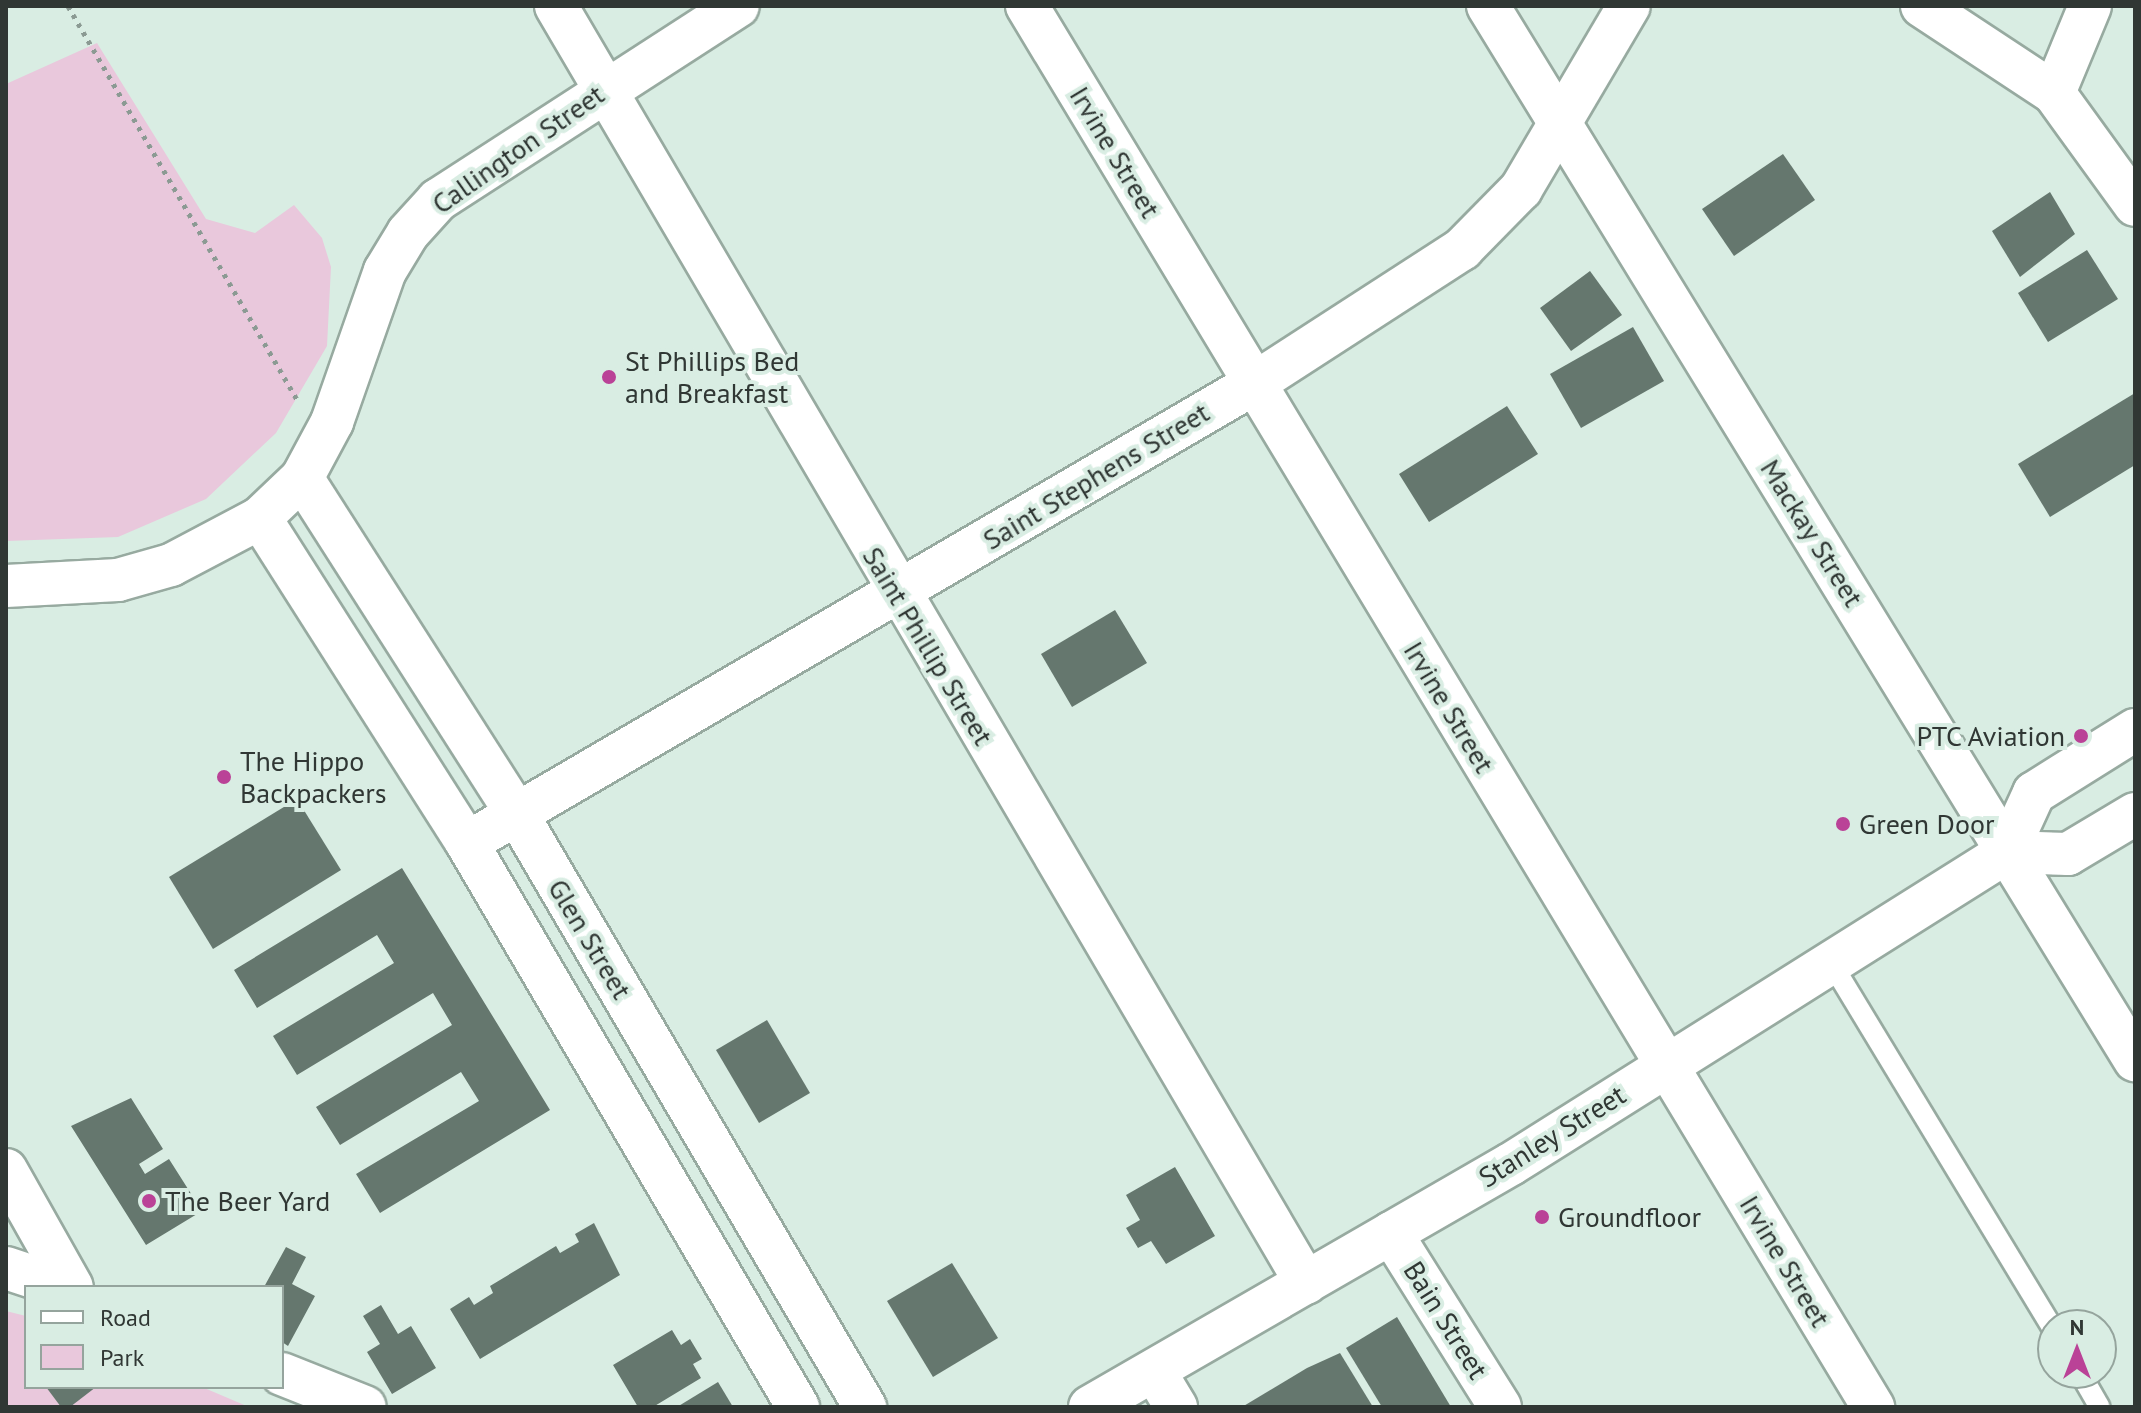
<!DOCTYPE html>
<style>
body{margin:0}
#map{position:relative;width:2141px;height:1413px;overflow:hidden;background:#d9ede3;font-family:"PT Sans",sans-serif}
div>[style]{position:absolute}
.green>*{inset:0;background:#e9c8dc}
.building>*{inset:0;background:#65776e}
.path>*{height:5px;margin-top:-2.5px;transform-origin:0;background:repeating-linear-gradient(90deg,#8b9a93 0 4px,transparent 0 10px)}
.roads{filter:drop-shadow(2px 0 #97aaa0) drop-shadow(-2px 0 #97aaa0) drop-shadow(0 2px #97aaa0) drop-shadow(0 -2px #97aaa0)}
.lane>*{height:20px;margin:-10px;padding:0 10px;transform-origin:10px;border-radius:10px;background:#fff}
.street>*{height:42px;margin:-21px;padding:0 21px;transform-origin:21px;border-radius:21px;background:#fff}
.dots>*{width:22px;height:22px;translate:-50% -50%;box-sizing:border-box;border:4px solid #d9ede3;border-radius:50%}
span{translate:-50% -50%;white-space:nowrap;text-align:center;line-height:1.15;-webkit-text-stroke:8px #d9ede3;paint-order:stroke}
.street-label{font-size:28px;color:#303734}
.poi-label{font-size:28px;color:#303734}
.left{translate:0 -50%;text-align:left}
.right{translate:-100% -50%;text-align:right}
.frame{position:absolute;inset:0;border:8px solid #303734;pointer-events:none}
.legend{position:absolute;left:24px;top:1285px;width:260px;height:104px;box-sizing:border-box;background:#d9ede3;border:2px solid #95a49d;margin:0;padding:10px 14px;list-style:none;font-size:24px;color:#303734}
.legend li{display:flex;align-items:center;gap:16px;height:40px}
.legend b{width:40px;border:2px solid #95a49d}
.north{position:absolute;left:2037px;top:1309px;width:80px;height:80px;box-sizing:border-box;background:#d9ede3;border:2px solid #95a49d;border-radius:50%;rotate:0deg;font-size:22px;font-weight:700;line-height:32px;text-align:center;color:#303734}
.north::after{content:'';display:block;margin:auto;width:28px;height:36px;background:#ba4297;clip-path:polygon(50% 0,100% 100%,50% 72%,0 100%)}
</style>
<div id="map">
<div class="green">
<div style="clip-path:polygon(97px 43px,206px 219px,255px 233px,294px 205px,322px 238px,331px 267px,327px 346px,276px 433px,206px 499px,118px 537px,6px 541px,6px 84px)"></div>
<div style="clip-path:polygon(6px 1311px,26px 1316px,26px 1387px,202px 1387px,249px 1407px,6px 1407px)"></div>
</div>
<div class="building">
<div style="clip-path:polygon(1783px 154px,1815px 200px,1734px 256px,1702px 209px)"></div>
<div style="clip-path:polygon(2050px 192px,2075px 234px,2020px 277px,1992px 231px)"></div>
<div style="clip-path:polygon(2087px 250px,2118px 299px,2048px 342px,2018px 293px)"></div>
<div style="clip-path:polygon(1590px 271px,1622px 315px,1571px 351px,1540px 308px)"></div>
<div style="clip-path:polygon(1633px 327px,1664px 381px,1581px 428px,1550px 374px)"></div>
<div style="clip-path:polygon(2135px 393px,2135px 465px,2050px 517px,2018px 464px)"></div>
<div style="clip-path:polygon(1507px 406px,1538px 454px,1429px 522px,1399px 474px)"></div>
<div style="clip-path:polygon(1115px 610px,1147px 663px,1072px 707px,1041px 654px)"></div>
<div style="clip-path:polygon(297px 799px,341px 870px,213px 949px,169px 877px)"></div>
<div style="clip-path:polygon(402px 868px,550px 1110px,380px 1213px,356px 1174px,479px 1101px,461px 1072px,340px 1145px,316px 1107px,452px 1025px,433px 993px,297px 1075px,273px 1036px,394px 963px,377px 935px,257px 1008px,234px 970px)"></div>
<div style="clip-path:polygon(767px 1020px,810px 1093px,759px 1123px,716px 1050px)"></div>
<div style="clip-path:polygon(131px 1098px,163px 1149px,139px 1164px,145px 1174px,169px 1159px,202px 1211px,146px 1245px,71px 1126px)"></div>
<div style="clip-path:polygon(1175px 1167px,1215px 1236px,1166px 1264px,1151px 1241px,1138px 1248px,1126px 1228px,1140px 1220px,1126px 1195px)"></div>
<div style="clip-path:polygon(594px 1223px,620px 1275px,480px 1359px,450px 1309px,469px 1297px,474px 1305px,493px 1293px,490px 1286px,556px 1246px,560px 1253px,579px 1242px,575px 1234px)"></div>
<div style="clip-path:polygon(286px 1247px,306px 1257px,292px 1284px,315px 1296px,288px 1346px,282px 1342px,282px 1287px,264px 1287px)"></div>
<div style="clip-path:polygon(952px 1263px,998px 1338px,933px 1377px,887px 1301px)"></div>
<div style="clip-path:polygon(381px 1305px,398px 1334px,411px 1326px,436px 1368px,392px 1394px,367px 1352px,380px 1344px,363px 1316px)"></div>
<div style="clip-path:polygon(1397px 1317px,1451px 1407px,1382px 1407px,1346px 1348px)"></div>
<div style="clip-path:polygon(672px 1330px,681px 1345px,690px 1339px,702px 1359px,693px 1364px,701px 1378px,653px 1407px,638px 1407px,613px 1365px)"></div>
<div style="clip-path:polygon(1340px 1353px,1373px 1407px,1242px 1407px,1307px 1368px)"></div>
<div style="clip-path:polygon(718px 1382px,733px 1407px,677px 1407px)"></div>
<div style="clip-path:polygon(46px 1387px,96px 1387px,70px 1407px,61px 1407px)"></div>
</div>
<div class="path">
<div style="left:68px;top:6px;width:457px;rotate:59.8deg"></div>
</div>
<div class="roads">
<div class="lane">
<div style="left:1832px;top:964px;width:427px;rotate:58.8deg"></div>
<div style="left:2080px;top:1373px;width:39px;rotate:60deg"></div>
</div>
<div class="street">
<div style="left:556px;top:6px;width:1481px;rotate:59.57deg"></div>
<div style="left:1027px;top:6px;width:1637px;rotate:58.87deg"></div>
<div style="left:1488px;top:6px;width:1237px;rotate:58.46deg"></div>
<div style="left:1922px;top:6px;width:158px;rotate:33.4deg"></div>
<div style="left:2054px;top:93px;width:138px;rotate:54.1deg"></div>
<div style="left:2054px;top:93px;width:94px;rotate:-67.5deg"></div>
<div style="left:302px;top:478px;width:399px;rotate:57.4deg"></div>
<div style="left:517px;top:814px;width:688px;rotate:59.59deg"></div>
<div style="left:260px;top:518px;width:385px;rotate:57.5deg"></div>
<div style="left:467px;top:843px;width:654px;rotate:59.59deg"></div>
<div style="left:6px;top:586px;width:112px;rotate:-3.1deg"></div>
<div style="left:118px;top:580px;width:55px;rotate:-15.8deg"></div>
<div style="left:171px;top:565px;width:101px;rotate:-27.8deg"></div>
<div style="left:260px;top:518px;width:58px;rotate:-43.6deg"></div>
<div style="left:302px;top:478px;width:64px;rotate:-61.8deg"></div>
<div style="left:332px;top:422px;width:160px;rotate:-70.7deg"></div>
<div style="left:385px;top:271px;width:44px;rotate:-58.8deg"></div>
<div style="left:408px;top:233px;width:45px;rotate:-47.7deg"></div>
<div style="left:438px;top:200px;width:357px;rotate:-32.9deg"></div>
<div style="left:467px;top:843px;width:912px;rotate:-30.27deg"></div>
<div style="left:1255px;top:383px;width:247px;rotate:-32.9deg"></div>
<div style="left:1462px;top:249px;width:84px;rotate:-45.5deg"></div>
<div style="left:1521px;top:189px;width:212px;rotate:-59.5deg"></div>
<div style="left:2007px;top:852px;width:61px;rotate:1.9deg"></div>
<div style="left:2068px;top:854px;width:78px;rotate:-30.8deg"></div>
<div style="left:6px;top:1170px;width:134px;rotate:60.6deg"></div>
<div style="left:1391px;top:1233px;width:205px;rotate:57.9deg"></div>
<div style="left:6px;top:1268px;width:60px;rotate:18.4deg"></div>
<div style="left:1155px;top:1372px;width:41px;rotate:59deg"></div>
<div style="left:282px;top:1374px;width:89px;rotate:21.7deg"></div>
<div style="left:1090px;top:1407px;width:486px;rotate:-30deg"></div>
<div style="left:1511px;top:1164px;width:586px;rotate:-32.17deg"></div>
<div style="left:2007px;top:852px;width:65px;rotate:-65.4deg"></div>
<div style="left:2034px;top:793px;width:119px;rotate:-32deg"></div>
</div>
</div>
<div class="dots">
<div style="left:609px;top:377px;background:#ba4297"></div>
<div style="left:2081px;top:736px;background:#ba4297"></div>
<div style="left:224px;top:777px;background:#ba4297"></div>
<div style="left:1843px;top:824px;background:#ba4297"></div>
<div style="left:149px;top:1201px;background:#ba4297"></div>
<div style="left:1542px;top:1217px;background:#ba4297"></div>
</div>
<div class="street-label">
<span style="left:518px;top:149px;rotate:-35deg">Callington Street</span>
<span style="left:1115px;top:152px;rotate:59deg">Irvine Street</span>
<span style="left:1096px;top:476px;rotate:-31deg">Saint Stephens Street</span>
<span style="left:1812px;top:533px;rotate:58deg">Mackay Street</span>
<span style="left:928px;top:646px;rotate:59deg">Saint Phillip Street</span>
<span style="left:1449px;top:707px;rotate:59deg">Irvine Street</span>
<span style="left:590px;top:939px;rotate:59deg">Glen Street</span>
<span style="left:1552px;top:1136px;rotate:-32deg">Stanley Street</span>
<span style="left:1785px;top:1261px;rotate:59deg">Irvine Street</span>
<span style="left:1446px;top:1320px;rotate:58deg">Bain Street</span>
</div>
<div class="poi-label">
<span class="left" style="left:625px;top:377px">St Phillips Bed<br>and Breakfast</span>
<span class="right" style="left:2065px;top:736px">PTC Aviation</span>
<span class="left" style="left:240px;top:777px">The Hippo<br>Backpackers</span>
<span class="left" style="left:1859px;top:824px">Green Door</span>
<span class="left" style="left:165px;top:1201px">The Beer Yard</span>
<span class="left" style="left:1558px;top:1217px">Groundfloor</span>
</div>
<div class="frame"></div>
<ul class="legend">
<li><b style="height:10px;background:#fff"></b>Road</li>
<li><b style="height:22px;background:#e9c8dc"></b>Park</li>
</ul>
<div class="north">N</div>
</div>
